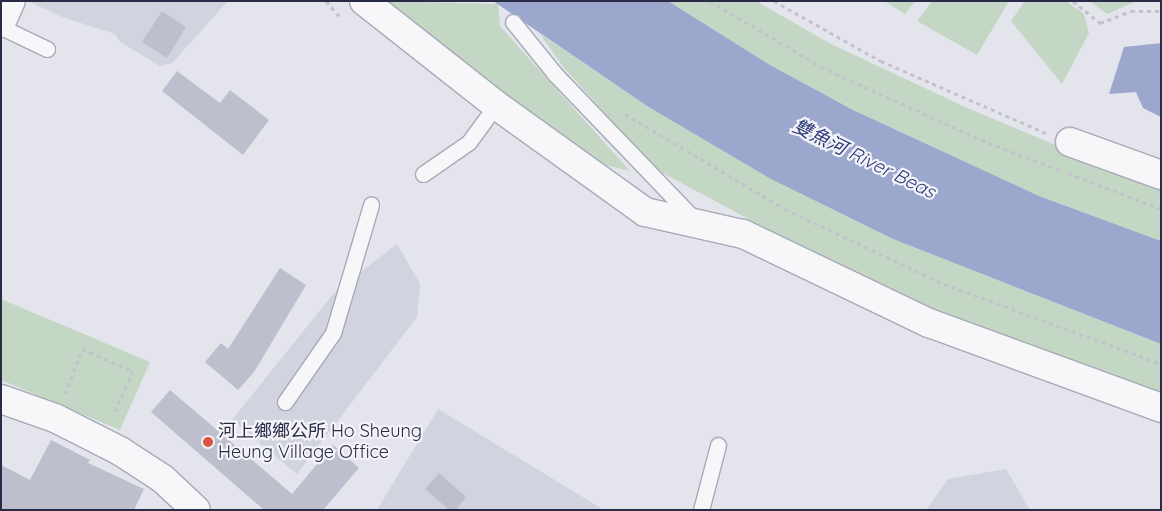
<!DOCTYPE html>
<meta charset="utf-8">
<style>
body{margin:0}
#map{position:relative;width:1162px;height:511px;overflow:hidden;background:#e3e4ec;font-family:Quicksand,"Noto Sans SC",sans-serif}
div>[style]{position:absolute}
.built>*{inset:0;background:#d1d3de}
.green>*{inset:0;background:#c4d7c4}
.water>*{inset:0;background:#9ca7ce}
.building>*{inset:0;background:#bdbfcd}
.path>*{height:3px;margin-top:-1.5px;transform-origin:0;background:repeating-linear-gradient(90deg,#c1c2cb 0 4px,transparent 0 8px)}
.roads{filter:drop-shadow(1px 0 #a7a9b7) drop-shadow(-1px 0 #a7a9b7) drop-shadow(0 1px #a7a9b7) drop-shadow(0 -1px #a7a9b7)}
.service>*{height:15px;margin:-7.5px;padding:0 7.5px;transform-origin:7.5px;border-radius:7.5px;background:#f7f7fa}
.minor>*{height:28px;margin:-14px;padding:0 14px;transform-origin:14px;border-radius:14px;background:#f7f7fa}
.dots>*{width:14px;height:14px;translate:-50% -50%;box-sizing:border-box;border:2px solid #f4f4f9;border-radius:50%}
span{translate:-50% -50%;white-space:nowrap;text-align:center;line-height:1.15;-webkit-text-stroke:4.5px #f4f4f9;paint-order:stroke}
.poi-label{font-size:18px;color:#292c46}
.left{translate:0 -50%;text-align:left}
.water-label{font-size:19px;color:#303d7e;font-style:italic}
.frame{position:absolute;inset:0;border:2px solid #292c46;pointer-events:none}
</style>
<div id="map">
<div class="built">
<div style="clip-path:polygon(28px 1px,228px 1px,172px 63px,160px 66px,120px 42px,115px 34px,62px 17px)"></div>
<div style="clip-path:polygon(397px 244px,420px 284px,417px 317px,297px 474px,232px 420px,334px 293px)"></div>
<div style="clip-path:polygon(438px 409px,604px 510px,377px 510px)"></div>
<div style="clip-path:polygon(1006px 469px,1030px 510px,926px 510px,948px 479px)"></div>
</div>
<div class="green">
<div style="clip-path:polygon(380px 1px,498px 4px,500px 26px,630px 171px,605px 165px,557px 135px)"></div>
<div style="clip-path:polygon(668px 1px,756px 1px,831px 44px,963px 106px,1060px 147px,1161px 183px,1161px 241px,1039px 196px,853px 110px,770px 65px)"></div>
<div style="clip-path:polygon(884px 1px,915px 1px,905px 14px)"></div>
<div style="clip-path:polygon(932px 1px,1009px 1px,977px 55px,917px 21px)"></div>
<div style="clip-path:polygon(1025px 1px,1066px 1px,1084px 14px,1089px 33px,1062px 84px,1011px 21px)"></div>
<div style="clip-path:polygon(1089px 1px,1137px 1px,1107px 14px)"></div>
<div style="clip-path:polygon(540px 34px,647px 106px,769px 178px,893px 239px,1161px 344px,1161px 398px,1068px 366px,879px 289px,657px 170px,564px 68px)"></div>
<div style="clip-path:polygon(1px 299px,150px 362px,120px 430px,1px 380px)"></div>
</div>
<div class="water">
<div style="clip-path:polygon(493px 1px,668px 1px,770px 65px,853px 110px,1039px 196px,1161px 241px,1161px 344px,893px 239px,769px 178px,647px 106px)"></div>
<div style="clip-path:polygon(1161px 43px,1161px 117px,1143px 108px,1136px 92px,1109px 94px,1124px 47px)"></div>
</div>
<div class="building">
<div style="clip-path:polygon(162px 11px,186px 27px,167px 58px,142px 42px)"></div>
<div style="clip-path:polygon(177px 71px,220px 103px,230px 90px,269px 120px,243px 155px,162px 91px)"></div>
<div style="clip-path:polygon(280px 268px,306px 285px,254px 372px,238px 390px,205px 362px,221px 343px,228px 349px)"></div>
<div style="clip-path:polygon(170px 390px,292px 494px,333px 445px,359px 468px,323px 510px,264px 510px,151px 412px)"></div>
<div style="clip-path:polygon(51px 440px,90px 460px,88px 463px,144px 489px,134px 510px,1px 510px,1px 465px,30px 480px)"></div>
<div style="clip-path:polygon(439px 473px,466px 497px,456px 510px,449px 510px,425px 489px)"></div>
</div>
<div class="path">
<div style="left:326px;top:1px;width:20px;rotate:49deg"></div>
<div style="left:710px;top:1px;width:129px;rotate:30.7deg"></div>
<div style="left:821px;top:67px;width:176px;rotate:24.5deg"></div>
<div style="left:981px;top:140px;width:87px;rotate:20.9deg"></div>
<div style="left:774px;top:1px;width:123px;rotate:29.3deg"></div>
<div style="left:881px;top:61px;width:180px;rotate:23.6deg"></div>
<div style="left:1073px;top:1px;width:35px;rotate:39deg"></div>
<div style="left:1100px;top:23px;width:33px;rotate:-21deg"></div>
<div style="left:1131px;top:11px;width:30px"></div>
<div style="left:625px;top:114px;width:186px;rotate:30.7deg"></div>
<div style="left:785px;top:209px;width:176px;rotate:25.3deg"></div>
<div style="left:944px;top:284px;width:231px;rotate:20.2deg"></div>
<div style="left:1068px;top:173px;width:100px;rotate:21.2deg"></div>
<div style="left:65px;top:394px;width:48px;rotate:-69.3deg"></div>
<div style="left:82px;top:349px;width:56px;rotate:23.3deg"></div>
<div style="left:133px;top:371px;width:49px;rotate:114deg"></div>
</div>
<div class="roads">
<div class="service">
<div style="left:513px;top:22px;width:67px;rotate:51.1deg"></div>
<div style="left:555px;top:74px;width:202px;rotate:46.2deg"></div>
<div style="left:1px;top:27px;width:51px;rotate:25.6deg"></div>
<div style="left:423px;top:174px;width:56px;rotate:-34.8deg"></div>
<div style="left:469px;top:142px;width:46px;rotate:-53.9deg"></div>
<div style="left:285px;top:402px;width:84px;rotate:-55.2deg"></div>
<div style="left:333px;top:333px;width:134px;rotate:-73.5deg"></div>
<div style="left:701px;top:510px;width:67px;rotate:-75.3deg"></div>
</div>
<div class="minor">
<div style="left:364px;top:1px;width:168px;rotate:38.2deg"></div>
<div style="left:496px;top:105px;width:183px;rotate:35.7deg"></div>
<div style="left:645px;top:212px;width:100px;rotate:12.7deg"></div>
<div style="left:743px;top:234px;width:206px;rotate:25.6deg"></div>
<div style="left:929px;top:323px;width:247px;rotate:20.1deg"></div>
<div style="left:1px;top:23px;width:24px;rotate:-66deg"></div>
<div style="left:1070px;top:142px;width:97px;rotate:19.9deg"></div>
<div style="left:1px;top:399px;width:57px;rotate:19.4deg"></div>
<div style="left:55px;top:418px;width:73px;rotate:26.9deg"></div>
<div style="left:120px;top:451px;width:51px;rotate:33.1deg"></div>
<div style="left:163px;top:479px;width:45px;rotate:43.2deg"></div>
</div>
</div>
<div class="dots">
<div style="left:208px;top:442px;background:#d95441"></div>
</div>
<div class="poi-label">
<span class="left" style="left:218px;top:442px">河上鄉鄉公所 Ho Sheung<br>Heung Village Office</span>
</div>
<div class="water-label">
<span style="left:864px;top:159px;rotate:26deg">雙魚河 River Beas</span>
</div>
<div class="frame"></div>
</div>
